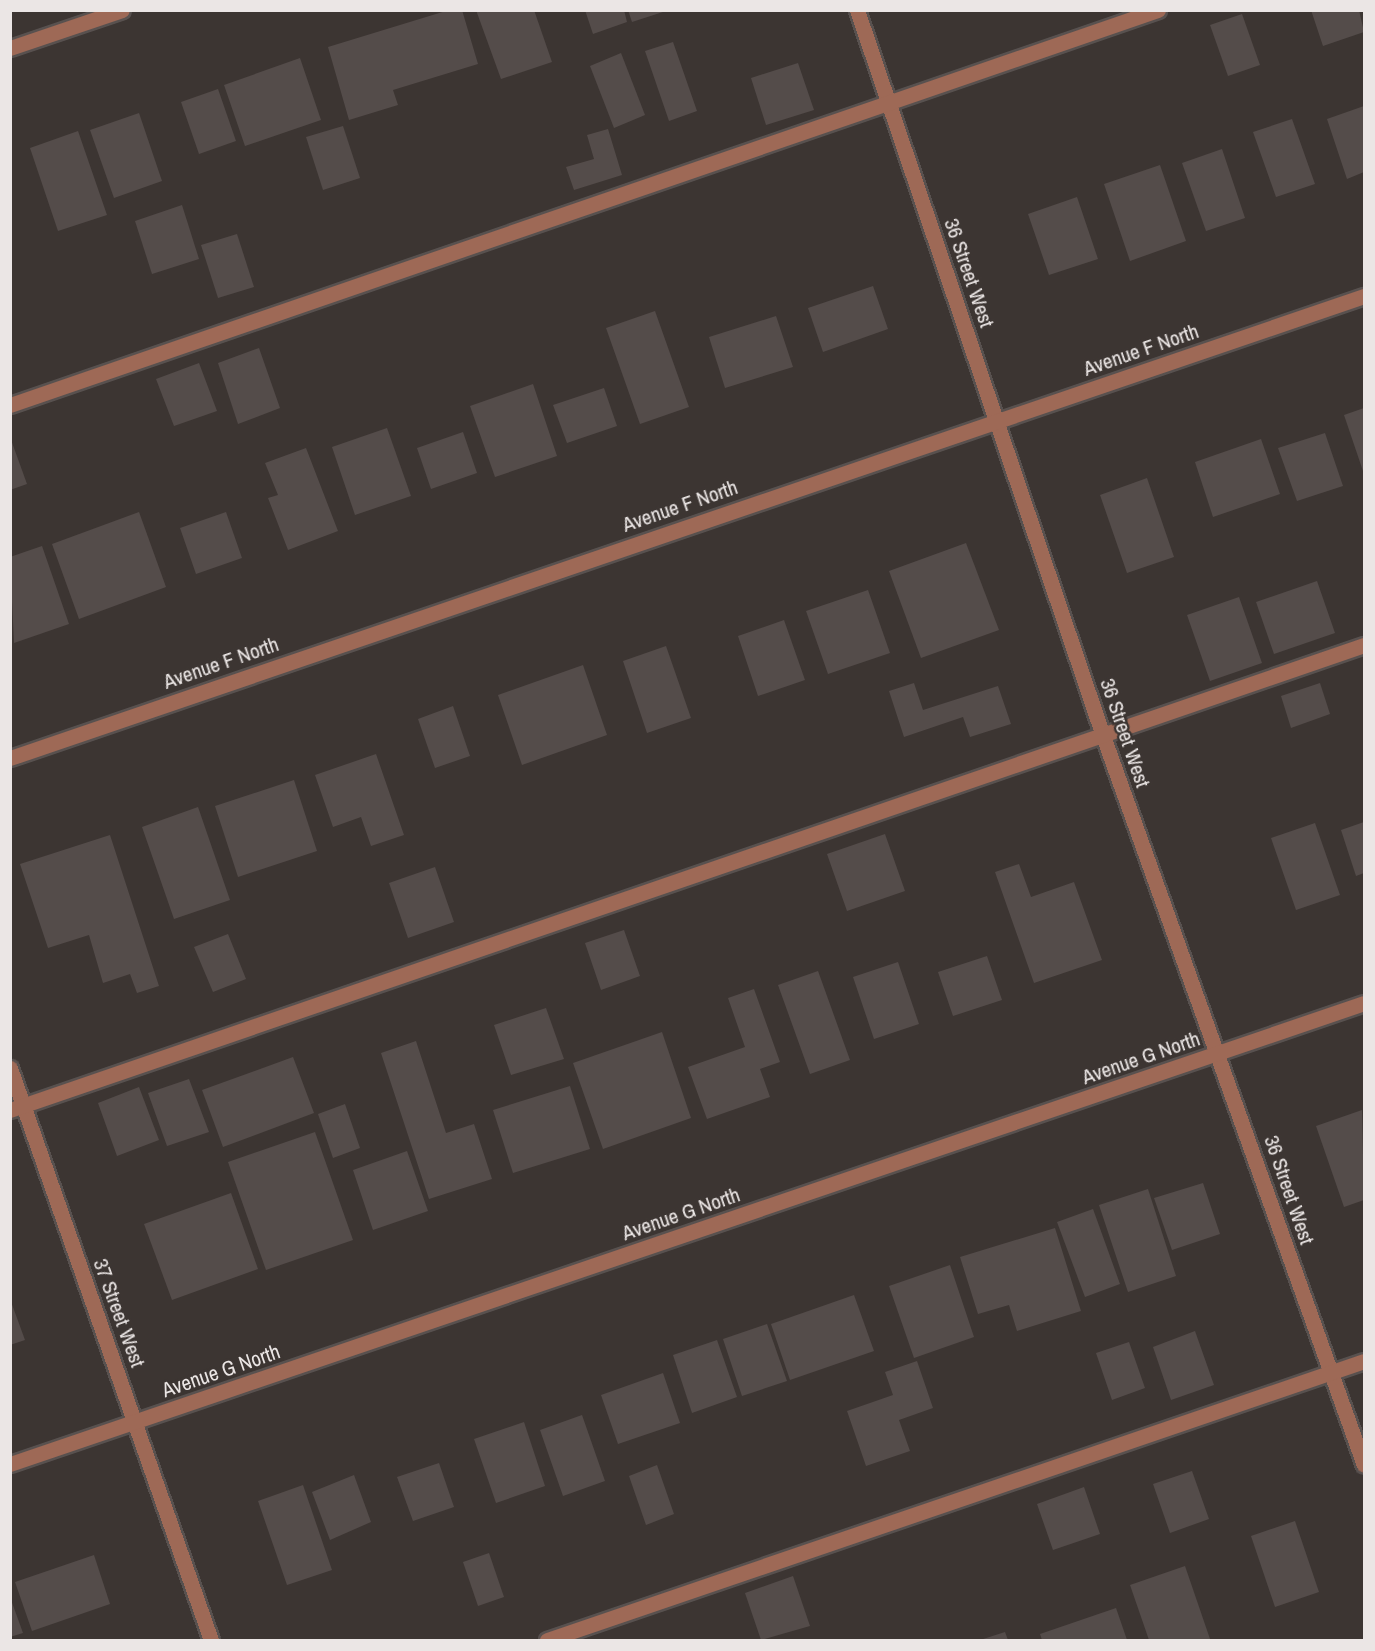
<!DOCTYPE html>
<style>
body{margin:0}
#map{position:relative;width:1375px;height:1651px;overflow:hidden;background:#3c3532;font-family:"Archivo Narrow",sans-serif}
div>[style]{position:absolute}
.building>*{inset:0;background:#544c4a}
.roads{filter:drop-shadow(2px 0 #58514f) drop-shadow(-2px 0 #58514f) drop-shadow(0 2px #58514f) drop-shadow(0 -2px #58514f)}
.minor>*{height:15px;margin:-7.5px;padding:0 7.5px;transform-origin:7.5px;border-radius:7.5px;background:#9e6956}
span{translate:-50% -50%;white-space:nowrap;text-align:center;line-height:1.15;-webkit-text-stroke:5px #3c3532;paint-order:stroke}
.street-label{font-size:21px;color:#ebe6e5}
.frame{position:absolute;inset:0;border:12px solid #ebe6e5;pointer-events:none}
</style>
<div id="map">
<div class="building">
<div style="clip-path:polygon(449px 10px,462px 10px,478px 64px,393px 90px,398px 105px,349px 120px,328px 47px)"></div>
<div style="clip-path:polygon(476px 10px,534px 10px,552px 62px,501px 79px)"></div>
<div style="clip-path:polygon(585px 10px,624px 10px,627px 22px,593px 34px)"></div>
<div style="clip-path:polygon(628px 10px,666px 10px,666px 11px,632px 22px)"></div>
<div style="clip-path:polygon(1311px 10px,1359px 10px,1364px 32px,1323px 46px)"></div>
<div style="clip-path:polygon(1242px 14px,1260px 65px,1228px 76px,1210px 25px)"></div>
<div style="clip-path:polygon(673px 42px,697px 111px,669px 121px,645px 51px)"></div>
<div style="clip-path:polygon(621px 53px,645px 115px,614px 128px,590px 66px)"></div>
<div style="clip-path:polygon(300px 58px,321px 120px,245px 146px,224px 85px)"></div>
<div style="clip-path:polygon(798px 63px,814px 110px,766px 125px,751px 78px)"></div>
<div style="clip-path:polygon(218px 89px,236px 141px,199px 154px,181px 102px)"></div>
<div style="clip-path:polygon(1364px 106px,1364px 172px,1347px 179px,1327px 119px)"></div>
<div style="clip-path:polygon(139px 113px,162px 181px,114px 198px,90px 130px)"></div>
<div style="clip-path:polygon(1292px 119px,1315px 184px,1276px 197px,1253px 132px)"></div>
<div style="clip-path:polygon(343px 126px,360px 178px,323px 190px,306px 137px)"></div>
<div style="clip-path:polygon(608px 129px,622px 175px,574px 190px,566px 167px,594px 159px,587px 135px)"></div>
<div style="clip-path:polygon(78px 131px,107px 215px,58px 231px,30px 148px)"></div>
<div style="clip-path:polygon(1222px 149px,1245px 218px,1206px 231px,1182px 163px)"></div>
<div style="clip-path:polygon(1160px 165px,1186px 241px,1130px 261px,1104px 184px)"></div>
<div style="clip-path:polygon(1077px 197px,1098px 259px,1049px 275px,1028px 214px)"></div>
<div style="clip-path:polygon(182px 205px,199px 259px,152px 274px,135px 221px)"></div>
<div style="clip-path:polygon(237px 234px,254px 287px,218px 298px,201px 245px)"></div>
<div style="clip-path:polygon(873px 286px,888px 329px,823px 352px,808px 308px)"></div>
<div style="clip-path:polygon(655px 311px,689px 407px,640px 424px,606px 328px)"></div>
<div style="clip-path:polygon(776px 316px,793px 367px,725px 388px,709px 337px)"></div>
<div style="clip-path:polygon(259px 348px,280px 408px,238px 424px,218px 363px)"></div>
<div style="clip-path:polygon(199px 363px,217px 411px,174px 426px,156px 379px)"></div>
<div style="clip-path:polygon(533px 384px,557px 456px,495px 477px,470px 406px)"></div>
<div style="clip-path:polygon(604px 388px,617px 426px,567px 443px,553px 405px)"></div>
<div style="clip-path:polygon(1364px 408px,1364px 474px,1344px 415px)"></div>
<div style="clip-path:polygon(387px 428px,411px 496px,355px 515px,332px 447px)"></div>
<div style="clip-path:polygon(463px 432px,477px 473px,431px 489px,417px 448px)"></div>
<div style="clip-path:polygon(1325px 433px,1343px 486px,1297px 501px,1278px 448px)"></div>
<div style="clip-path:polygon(10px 437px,27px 484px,10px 490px)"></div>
<div style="clip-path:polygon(1261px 439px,1280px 494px,1213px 517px,1195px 462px)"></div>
<div style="clip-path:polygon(306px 448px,338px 531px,288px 550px,268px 498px,278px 495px,265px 463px)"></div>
<div style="clip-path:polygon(1147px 478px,1174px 557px,1127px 573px,1100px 495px)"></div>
<div style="clip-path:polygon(139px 512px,166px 587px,79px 619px,52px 544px)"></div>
<div style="clip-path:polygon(226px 512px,242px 558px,196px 574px,180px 528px)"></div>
<div style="clip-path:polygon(966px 543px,999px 630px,921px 658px,889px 571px)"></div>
<div style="clip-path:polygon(42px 546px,69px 624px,14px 643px,10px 557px)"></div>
<div style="clip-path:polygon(1317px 581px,1335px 633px,1274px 654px,1256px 602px)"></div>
<div style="clip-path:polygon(868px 590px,890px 653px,828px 674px,806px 611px)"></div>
<div style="clip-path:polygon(1239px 597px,1262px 663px,1210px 681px,1187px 615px)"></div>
<div style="clip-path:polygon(784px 620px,805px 680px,758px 696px,738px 636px)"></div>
<div style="clip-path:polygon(666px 646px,691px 718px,647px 733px,623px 661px)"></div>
<div style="clip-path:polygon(583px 665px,607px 735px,522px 765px,498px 695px)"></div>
<div style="clip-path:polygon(914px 683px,923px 710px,998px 686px,1011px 724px,970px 737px,963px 717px,904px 737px,889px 691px)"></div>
<div style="clip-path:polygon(1320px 683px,1330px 714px,1291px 728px,1281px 696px)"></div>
<div style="clip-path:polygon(453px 706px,470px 756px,435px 768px,418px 719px)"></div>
<div style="clip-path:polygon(376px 754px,404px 835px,371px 846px,361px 817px,333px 827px,315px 775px)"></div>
<div style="clip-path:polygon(294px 780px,317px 851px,238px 877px,215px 806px)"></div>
<div style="clip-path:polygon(198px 807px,230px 900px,174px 919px,142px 827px)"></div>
<div style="clip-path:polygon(1364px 822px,1364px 873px,1356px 876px,1341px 830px)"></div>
<div style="clip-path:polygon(1315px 823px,1340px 895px,1296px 910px,1271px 838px)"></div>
<div style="clip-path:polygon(885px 834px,905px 891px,847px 911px,827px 854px)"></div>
<div style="clip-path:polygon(110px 835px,159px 986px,137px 993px,130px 974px,103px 983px,89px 935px,48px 948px,20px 864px)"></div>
<div style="clip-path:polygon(1019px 864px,1031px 897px,1074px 882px,1102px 960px,1034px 983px,995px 872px)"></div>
<div style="clip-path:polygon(435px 867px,454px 922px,408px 938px,389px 883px)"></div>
<div style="clip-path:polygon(624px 930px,640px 976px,601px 990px,585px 943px)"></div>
<div style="clip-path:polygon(228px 934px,246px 979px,213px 992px,194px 947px)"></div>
<div style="clip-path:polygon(987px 956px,1002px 1000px,953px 1016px,938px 972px)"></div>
<div style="clip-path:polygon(898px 962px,919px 1024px,874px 1039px,853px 977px)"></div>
<div style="clip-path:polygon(818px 971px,850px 1060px,810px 1074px,778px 985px)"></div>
<div style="clip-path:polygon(754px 989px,780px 1062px,760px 1069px,770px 1097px,707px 1119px,688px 1067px,745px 1047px,728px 998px)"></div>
<div style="clip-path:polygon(546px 1008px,564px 1059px,511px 1075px,494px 1025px)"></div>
<div style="clip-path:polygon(662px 1032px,691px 1118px,603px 1149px,573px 1063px)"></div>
<div style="clip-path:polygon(416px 1041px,446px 1133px,474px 1124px,492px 1179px,429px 1199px,381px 1053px)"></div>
<div style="clip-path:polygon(293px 1057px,314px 1113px,223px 1147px,202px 1090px)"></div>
<div style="clip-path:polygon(189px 1079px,209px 1132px,167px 1146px,148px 1093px)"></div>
<div style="clip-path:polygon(570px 1086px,590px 1149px,513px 1173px,493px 1110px)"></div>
<div style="clip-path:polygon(139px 1087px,159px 1140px,117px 1156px,98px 1103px)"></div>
<div style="clip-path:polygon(345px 1104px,360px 1148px,333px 1158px,318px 1114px)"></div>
<div style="clip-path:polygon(1362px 1110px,1364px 1200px,1344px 1207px,1316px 1126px)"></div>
<div style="clip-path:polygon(315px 1132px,353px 1240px,266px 1270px,228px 1162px)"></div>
<div style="clip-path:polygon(407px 1151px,428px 1211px,373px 1230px,353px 1170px)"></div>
<div style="clip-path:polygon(1203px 1183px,1220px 1234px,1172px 1250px,1154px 1198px)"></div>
<div style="clip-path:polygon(1148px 1189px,1176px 1276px,1128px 1292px,1099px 1205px)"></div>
<div style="clip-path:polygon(231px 1193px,258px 1269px,172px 1300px,144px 1224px)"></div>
<div style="clip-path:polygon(1093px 1209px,1120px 1284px,1085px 1297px,1057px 1222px)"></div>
<div style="clip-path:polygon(1055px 1228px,1081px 1311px,1017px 1331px,1009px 1305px,978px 1314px,960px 1257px)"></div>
<div style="clip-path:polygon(950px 1265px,974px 1337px,914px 1358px,889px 1286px)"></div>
<div style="clip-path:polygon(854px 1295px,874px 1351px,790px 1380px,771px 1324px)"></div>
<div style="clip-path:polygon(10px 1299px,25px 1340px,10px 1345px)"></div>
<div style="clip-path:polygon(767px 1324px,787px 1381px,742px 1396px,723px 1339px)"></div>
<div style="clip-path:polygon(1195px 1331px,1214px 1385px,1171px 1400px,1153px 1347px)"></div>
<div style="clip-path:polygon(717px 1340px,737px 1397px,692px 1413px,673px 1355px)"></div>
<div style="clip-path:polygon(1129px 1342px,1145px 1388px,1112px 1400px,1096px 1353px)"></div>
<div style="clip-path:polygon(917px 1361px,933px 1408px,899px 1420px,910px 1451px,866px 1466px,847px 1411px,893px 1395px,885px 1372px)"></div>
<div style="clip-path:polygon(663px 1373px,680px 1423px,618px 1444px,601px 1395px)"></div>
<div style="clip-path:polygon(582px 1415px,605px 1481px,563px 1496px,540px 1430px)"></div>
<div style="clip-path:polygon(524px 1422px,545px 1486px,496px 1503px,474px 1439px)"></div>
<div style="clip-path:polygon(439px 1463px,454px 1507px,413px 1521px,397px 1477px)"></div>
<div style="clip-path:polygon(657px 1465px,674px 1514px,646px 1525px,629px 1476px)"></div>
<div style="clip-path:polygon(1192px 1471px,1209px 1519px,1170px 1533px,1153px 1484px)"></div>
<div style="clip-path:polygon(354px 1475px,371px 1522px,330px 1540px,312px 1492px)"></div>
<div style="clip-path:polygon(303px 1485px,332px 1570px,287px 1585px,258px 1501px)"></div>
<div style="clip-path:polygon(1084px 1487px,1100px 1534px,1053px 1550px,1037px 1504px)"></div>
<div style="clip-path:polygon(1295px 1521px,1319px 1592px,1275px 1607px,1251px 1536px)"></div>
<div style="clip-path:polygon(489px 1553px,504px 1597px,478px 1606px,463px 1562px)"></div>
<div style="clip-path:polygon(94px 1555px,110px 1604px,32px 1631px,15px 1582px)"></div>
<div style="clip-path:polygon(1185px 1566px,1210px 1639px,1149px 1640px,1130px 1585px)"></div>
<div style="clip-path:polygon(793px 1576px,810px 1626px,761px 1640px,745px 1593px)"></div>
<div style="clip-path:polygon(10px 1597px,23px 1633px,10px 1637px)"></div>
<div style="clip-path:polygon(1116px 1608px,1127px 1640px,1042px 1640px,1040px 1634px)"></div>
<div style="clip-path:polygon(1005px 1632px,1008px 1640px,980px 1640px)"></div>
</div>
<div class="roads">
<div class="minor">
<div style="left:857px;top:10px;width:763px;rotate:71.28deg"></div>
<div style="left:1102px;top:733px;width:777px;rotate:70.31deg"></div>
<div style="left:10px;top:48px;width:118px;rotate:-18.7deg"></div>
<div style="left:10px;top:405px;width:1214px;rotate:-18.99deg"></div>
<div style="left:10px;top:758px;width:1431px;rotate:-18.84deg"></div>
<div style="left:10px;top:1068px;width:606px;rotate:70.64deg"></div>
<div style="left:10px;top:1110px;width:1432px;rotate:-18.95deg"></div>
<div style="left:10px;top:1464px;width:1430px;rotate:-18.8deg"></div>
<div style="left:547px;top:1640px;width:863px;rotate:-18.85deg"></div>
</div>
</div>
<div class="street-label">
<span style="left:969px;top:273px;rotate:71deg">36 Street West</span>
<span style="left:1141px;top:350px;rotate:-19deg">Avenue F North</span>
<span style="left:680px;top:506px;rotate:-19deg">Avenue F North</span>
<span style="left:221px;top:663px;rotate:-19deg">Avenue F North</span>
<span style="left:1125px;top:733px;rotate:71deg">36 Street West</span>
<span style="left:1141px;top:1058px;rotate:-19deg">Avenue G North</span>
<span style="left:1289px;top:1190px;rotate:71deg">36 Street West</span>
<span style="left:681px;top:1214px;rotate:-19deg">Avenue G North</span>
<span style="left:119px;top:1313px;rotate:70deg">37 Street West</span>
<span style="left:221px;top:1371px;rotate:-19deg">Avenue G North</span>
</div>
<div class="frame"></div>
</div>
